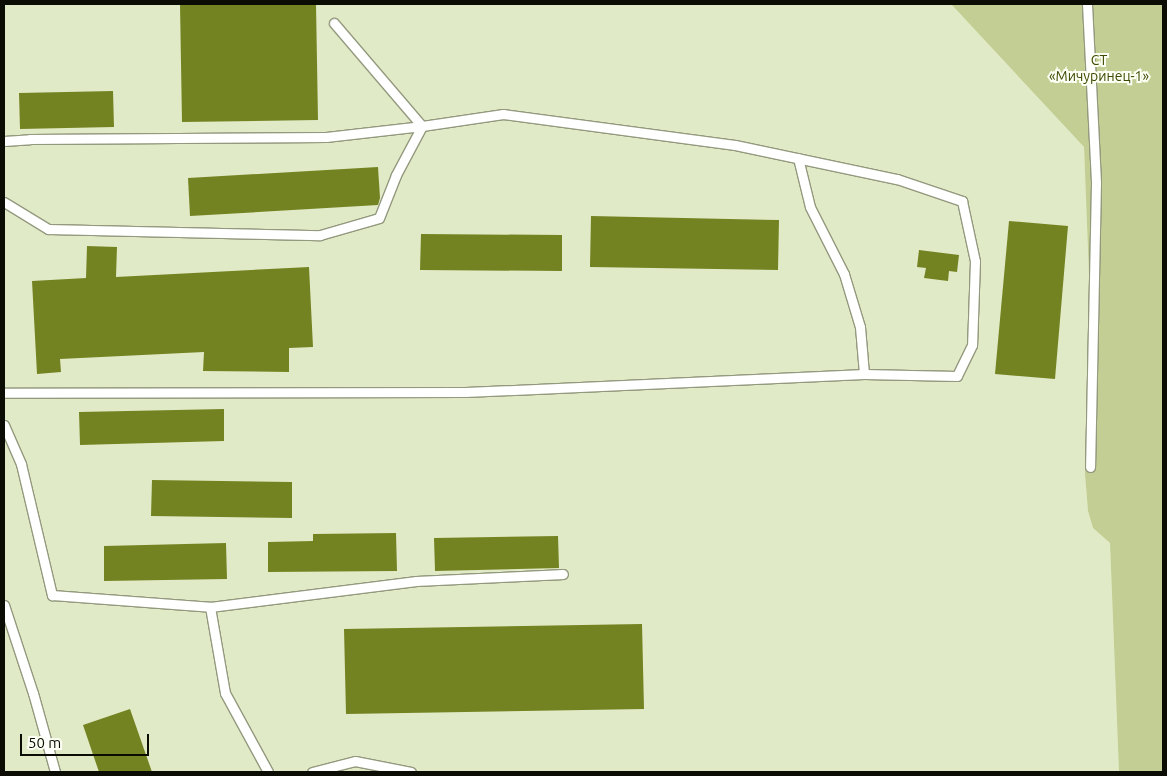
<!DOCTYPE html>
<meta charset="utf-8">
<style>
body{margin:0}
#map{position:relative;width:1167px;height:776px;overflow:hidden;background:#edf4d7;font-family:Ubuntu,sans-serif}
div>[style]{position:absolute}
.built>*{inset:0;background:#e1eac6}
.green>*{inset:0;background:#c2ce93}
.building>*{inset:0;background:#748322}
.roads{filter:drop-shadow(1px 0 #93997e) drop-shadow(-1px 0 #93997e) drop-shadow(0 1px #93997e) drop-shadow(0 -1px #93997e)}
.lane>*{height:9px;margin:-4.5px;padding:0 4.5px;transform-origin:4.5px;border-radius:4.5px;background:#fff}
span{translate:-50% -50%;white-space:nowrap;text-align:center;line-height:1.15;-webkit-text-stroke:4px #fcfff3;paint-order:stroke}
.park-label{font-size:14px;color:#3e4800}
.frame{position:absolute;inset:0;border:5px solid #0b0d04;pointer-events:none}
.scale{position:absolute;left:20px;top:734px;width:129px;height:22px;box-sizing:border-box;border:2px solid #0b0d04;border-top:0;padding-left:6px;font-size:15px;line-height:18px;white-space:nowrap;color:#0b0d04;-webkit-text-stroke:4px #fcfff3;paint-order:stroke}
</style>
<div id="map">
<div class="built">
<div style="clip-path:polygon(4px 4px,951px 4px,1084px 147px,1090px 303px,1085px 474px,1088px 511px,1093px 528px,1110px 543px,1119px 772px,4px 772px)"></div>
</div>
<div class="green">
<div style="clip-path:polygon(951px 4px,1163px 4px,1163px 772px,1119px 772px,1110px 543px,1093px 528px,1088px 511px,1085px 474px,1090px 302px,1084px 147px)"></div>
</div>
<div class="building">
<div style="clip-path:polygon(180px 4px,316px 4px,318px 120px,182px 122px)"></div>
<div style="clip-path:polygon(113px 91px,114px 127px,20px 129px,19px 93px)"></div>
<div style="clip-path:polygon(378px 167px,380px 198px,378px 205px,190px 216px,188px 178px)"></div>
<div style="clip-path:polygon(591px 216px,779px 220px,778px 270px,590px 267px)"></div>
<div style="clip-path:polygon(1009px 221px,1068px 226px,1055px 379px,995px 374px)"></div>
<div style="clip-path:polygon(421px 234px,562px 235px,562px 271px,420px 270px)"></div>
<div style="clip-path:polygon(87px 246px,117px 247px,116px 277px,309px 267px,313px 347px,289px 348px,289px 372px,203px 371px,204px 352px,60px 359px,61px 372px,37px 374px,32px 281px,86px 278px)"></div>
<div style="clip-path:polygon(919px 250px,959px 255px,957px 272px,949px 271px,948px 281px,924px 278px,926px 268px,917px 267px)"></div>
<div style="clip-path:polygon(224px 409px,224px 441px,80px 445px,79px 412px)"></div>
<div style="clip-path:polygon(152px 480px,292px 482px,292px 518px,151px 516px)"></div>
<div style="clip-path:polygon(396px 533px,397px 571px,268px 572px,268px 542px,313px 541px,313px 534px)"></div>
<div style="clip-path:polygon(558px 536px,559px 568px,435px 571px,434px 538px)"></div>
<div style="clip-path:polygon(226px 543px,227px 579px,104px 581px,104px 546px)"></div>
<div style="clip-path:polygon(642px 624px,644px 709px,346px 714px,344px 629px)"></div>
<div style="clip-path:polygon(130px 709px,152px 772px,99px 772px,83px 725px)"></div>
</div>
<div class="roads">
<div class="lane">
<div style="left:1087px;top:4px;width:179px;rotate:87.1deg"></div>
<div style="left:1096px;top:183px;width:284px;rotate:91.2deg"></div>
<div style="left:334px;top:23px;width:135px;rotate:49.5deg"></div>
<div style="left:4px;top:141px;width:26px;rotate:-4deg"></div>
<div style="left:30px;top:139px;width:296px;rotate:-0.4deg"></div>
<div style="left:326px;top:137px;width:97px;rotate:-6.5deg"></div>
<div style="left:422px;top:126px;width:82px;rotate:-8.4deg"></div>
<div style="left:503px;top:114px;width:234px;rotate:7.6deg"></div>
<div style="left:735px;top:145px;width:166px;rotate:11.9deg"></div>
<div style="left:897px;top:179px;width:69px;rotate:18.7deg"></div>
<div style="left:962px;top:201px;width:61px;rotate:77.8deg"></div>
<div style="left:975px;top:261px;width:84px;rotate:92deg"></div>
<div style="left:972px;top:345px;width:34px;rotate:116deg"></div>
<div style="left:957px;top:376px;width:93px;rotate:-178.8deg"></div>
<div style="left:864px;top:374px;width:399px;rotate:177.4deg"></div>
<div style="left:465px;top:392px;width:461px;rotate:179.9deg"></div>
<div style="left:798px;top:158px;width:50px;rotate:76.2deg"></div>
<div style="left:810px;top:207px;width:75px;rotate:63.1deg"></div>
<div style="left:844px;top:274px;width:55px;rotate:73.2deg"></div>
<div style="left:860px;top:327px;width:47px;rotate:85.1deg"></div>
<div style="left:4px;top:202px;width:52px;rotate:31.5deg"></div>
<div style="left:48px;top:229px;width:272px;rotate:1.3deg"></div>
<div style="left:320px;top:235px;width:61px;rotate:-16.1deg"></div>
<div style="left:379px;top:218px;width:46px;rotate:-68.4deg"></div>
<div style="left:396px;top:175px;width:55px;rotate:-62deg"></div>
<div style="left:4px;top:425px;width:43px;rotate:66.4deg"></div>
<div style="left:21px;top:464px;width:135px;rotate:76.7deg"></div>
<div style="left:52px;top:595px;width:158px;rotate:4.3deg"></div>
<div style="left:210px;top:607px;width:208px;rotate:-7.2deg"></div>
<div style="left:416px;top:581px;width:147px;rotate:-2.7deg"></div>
<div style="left:4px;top:605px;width:93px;rotate:71.8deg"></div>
<div style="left:33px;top:693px;width:82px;rotate:74.4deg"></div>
<div style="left:210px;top:607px;width:87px;rotate:80.1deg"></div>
<div style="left:225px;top:693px;width:90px;rotate:61.4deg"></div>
<div style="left:312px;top:772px;width:44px;rotate:-14.3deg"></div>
<div style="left:355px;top:761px;width:57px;rotate:11.1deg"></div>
</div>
</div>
<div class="park-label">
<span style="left:1099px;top:68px">СТ<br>«Мичуринец-1»</span>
</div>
<div class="frame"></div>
<div class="scale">50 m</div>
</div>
